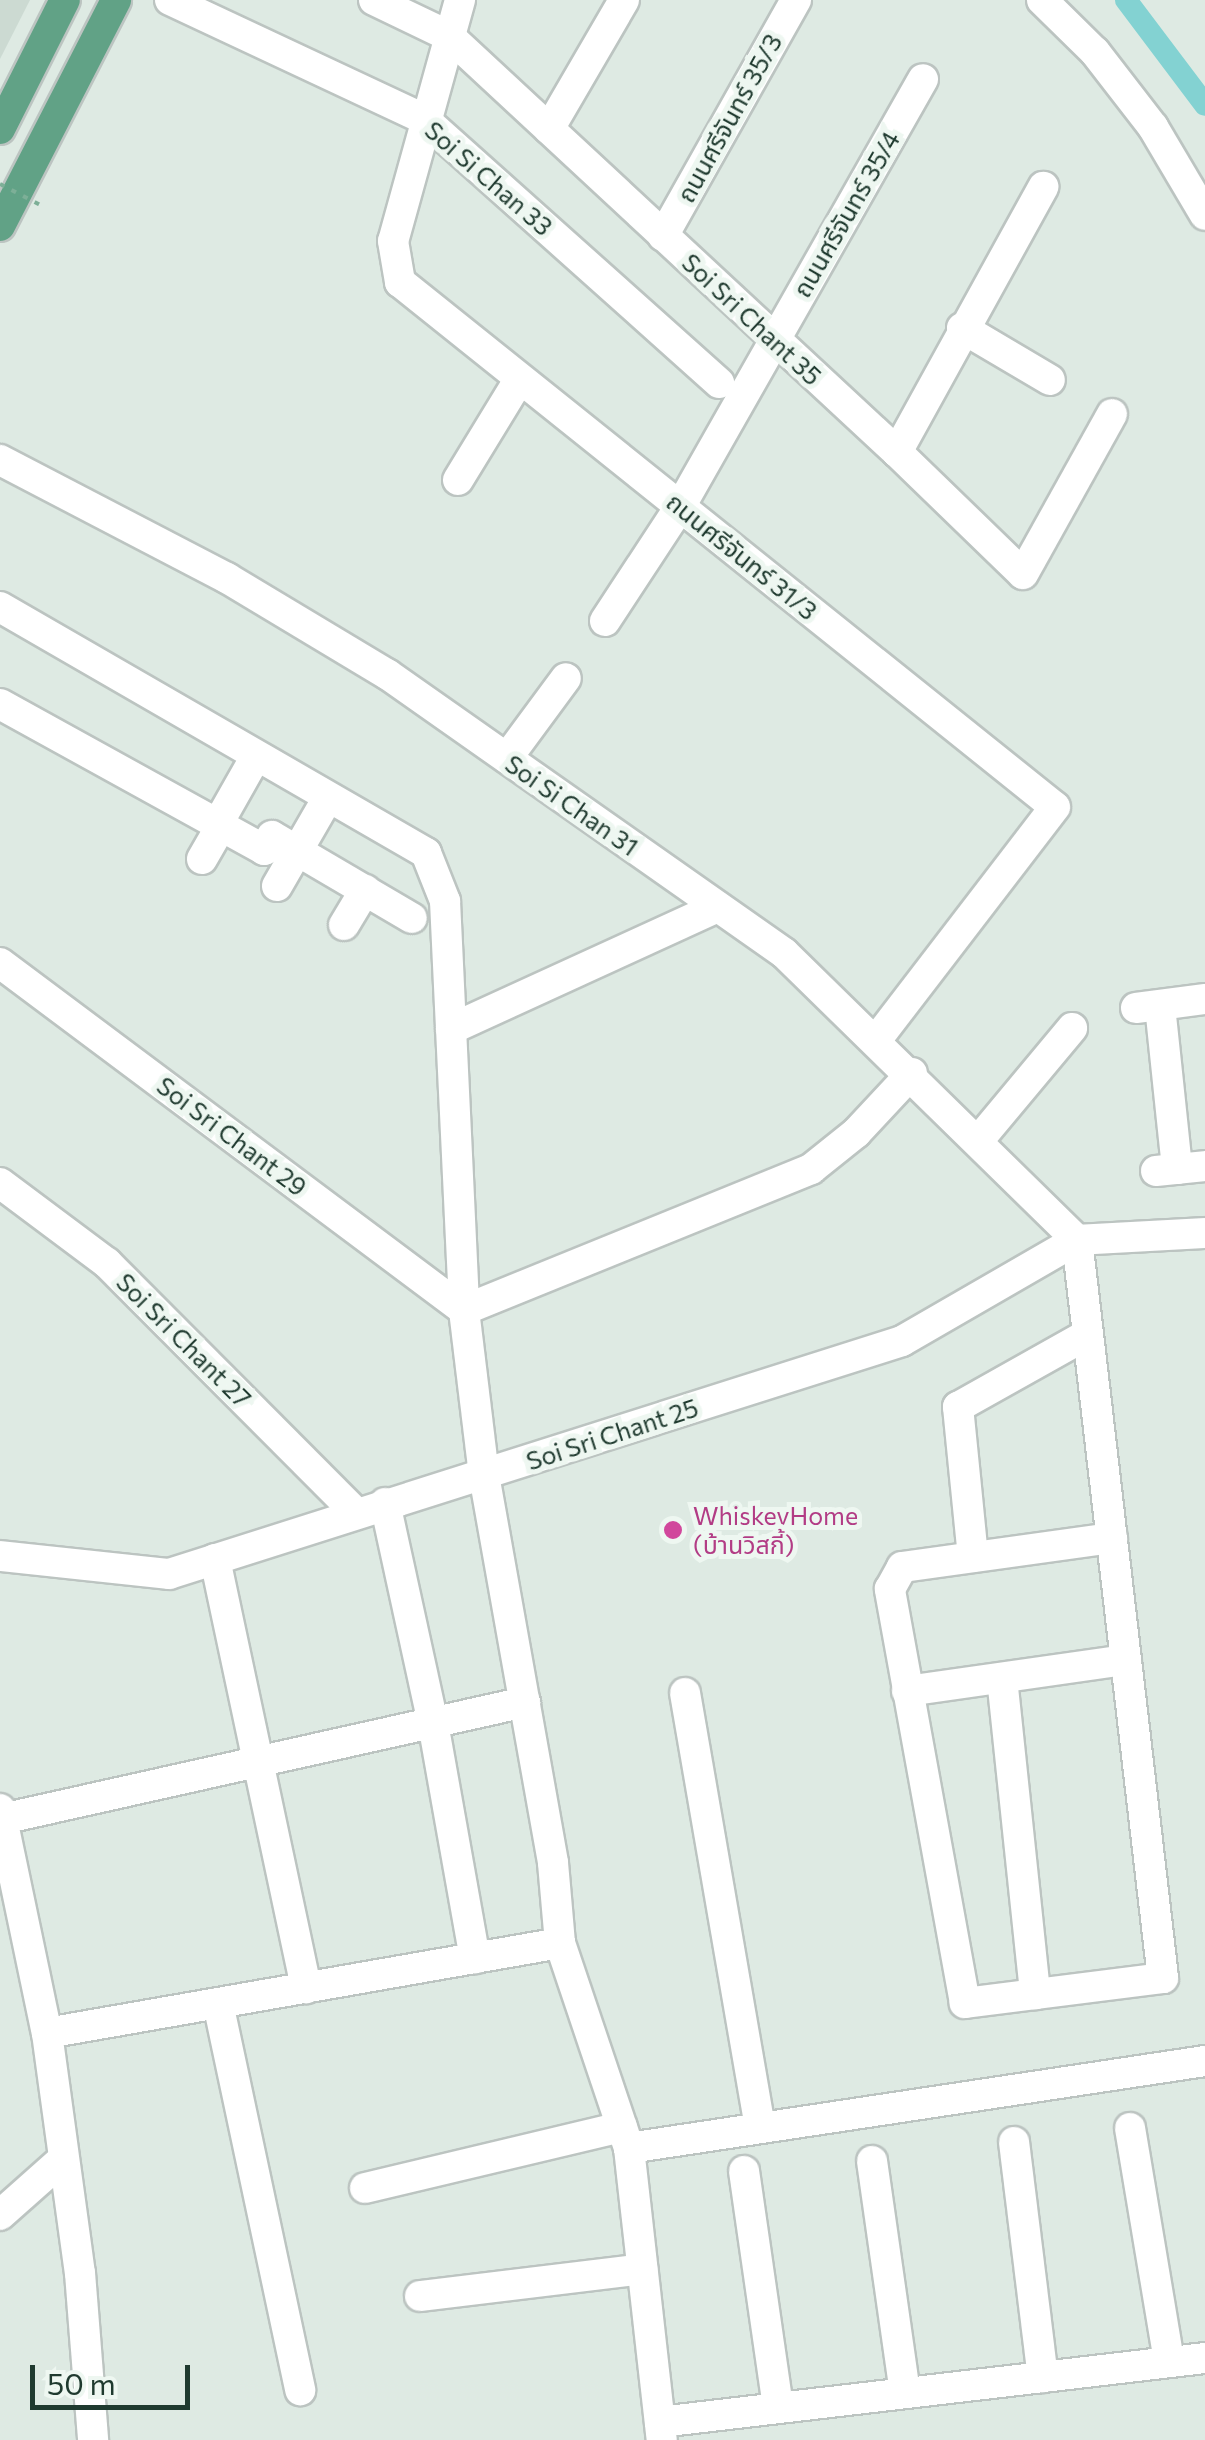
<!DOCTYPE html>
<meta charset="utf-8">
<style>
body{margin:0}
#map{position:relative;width:1205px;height:2440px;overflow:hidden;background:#deeae3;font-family:Commissioner,"Noto Sans Thai",sans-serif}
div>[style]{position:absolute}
.built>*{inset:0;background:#ccdad2}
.canal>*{height:22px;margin:-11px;padding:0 11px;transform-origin:11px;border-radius:11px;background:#83d2d2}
.roads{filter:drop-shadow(2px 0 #bcc4c1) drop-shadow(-2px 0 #bcc4c1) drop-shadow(0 2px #bcc4c1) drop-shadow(0 -2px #bcc4c1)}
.minor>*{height:30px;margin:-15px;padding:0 15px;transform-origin:15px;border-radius:15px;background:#fff}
.major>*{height:30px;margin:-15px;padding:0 15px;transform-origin:15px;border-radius:15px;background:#61a286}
.path-bridge>*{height:4px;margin-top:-2px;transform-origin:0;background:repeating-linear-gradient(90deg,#7daf97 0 5px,transparent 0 13px)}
.dots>*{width:28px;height:28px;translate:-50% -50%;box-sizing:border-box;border:5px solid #eef7f1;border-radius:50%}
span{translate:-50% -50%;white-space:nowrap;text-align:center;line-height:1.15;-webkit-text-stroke:10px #eef7f1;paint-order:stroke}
.street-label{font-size:25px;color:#1f3a2f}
.hotel-label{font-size:25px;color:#b23c85}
.left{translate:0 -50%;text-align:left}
.scale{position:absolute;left:30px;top:2365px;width:160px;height:45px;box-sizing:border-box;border:5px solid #1f3a2f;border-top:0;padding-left:12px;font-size:30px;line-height:35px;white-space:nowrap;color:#1f3a2f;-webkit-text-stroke:8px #eef7f1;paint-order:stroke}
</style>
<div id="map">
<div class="built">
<div style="clip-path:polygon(0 0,30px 0,0 59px)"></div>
</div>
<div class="canal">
<div style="left:1126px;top:0;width:131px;rotate:53deg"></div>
</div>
<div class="roads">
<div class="minor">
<div style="left:170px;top:0;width:280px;rotate:25.1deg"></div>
<div style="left:424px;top:119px;width:396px;rotate:41.8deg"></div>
<div style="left:374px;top:0;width:83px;rotate:25.6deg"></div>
<div style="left:449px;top:36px;width:611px;rotate:42.88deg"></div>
<div style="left:897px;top:452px;width:303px;rotate:-61.1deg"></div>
<div style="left:460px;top:0;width:250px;rotate:105.5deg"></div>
<div style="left:393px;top:241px;width:42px;rotate:80.3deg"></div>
<div style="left:400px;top:282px;width:839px;rotate:38.71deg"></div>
<div style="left:1055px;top:807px;width:291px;rotate:127.5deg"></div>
<div style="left:1042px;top:0;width:74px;rotate:44.5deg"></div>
<div style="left:1095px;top:52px;width:95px;rotate:52.3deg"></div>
<div style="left:1153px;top:127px;width:102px;rotate:59.4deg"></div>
<div style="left:549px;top:129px;width:149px;rotate:-59.8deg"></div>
<div style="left:663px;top:236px;width:271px;rotate:-60.6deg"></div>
<div style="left:962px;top:328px;width:102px;rotate:30.6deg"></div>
<div style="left:897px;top:452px;width:175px;rotate:44.1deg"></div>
<div style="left:1023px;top:574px;width:183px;rotate:-60.9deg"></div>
<div style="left:0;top:460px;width:256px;rotate:27.5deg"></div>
<div style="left:227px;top:578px;width:187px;rotate:31deg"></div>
<div style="left:387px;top:674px;width:485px;rotate:35.1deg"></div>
<div style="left:784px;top:953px;width:410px;rotate:44.4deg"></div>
<div style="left:1077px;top:1240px;width:743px;rotate:83.35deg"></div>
<div style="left:1163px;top:1978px;width:200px;rotate:172.8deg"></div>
<div style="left:965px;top:2003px;width:421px;rotate:-100.3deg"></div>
<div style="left:890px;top:1589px;width:25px;rotate:-61deg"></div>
<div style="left:902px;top:1567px;width:212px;rotate:-7.9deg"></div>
<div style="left:458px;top:480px;width:117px;rotate:-58.6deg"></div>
<div style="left:0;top:607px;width:492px;rotate:30deg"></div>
<div style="left:426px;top:853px;width:52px;rotate:68.4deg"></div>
<div style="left:445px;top:901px;width:409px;rotate:87.3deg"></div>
<div style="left:464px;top:1310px;width:166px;rotate:83.1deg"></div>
<div style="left:484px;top:1475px;width:394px;rotate:79.9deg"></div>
<div style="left:553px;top:1863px;width:80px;rotate:85deg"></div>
<div style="left:560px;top:1943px;width:216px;rotate:71.4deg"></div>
<div style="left:629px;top:2148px;width:294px;rotate:83.6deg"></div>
<div style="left:605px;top:621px;width:136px;rotate:-56.7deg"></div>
<div style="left:680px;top:507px;width:492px;rotate:-60.4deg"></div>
<div style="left:0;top:704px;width:302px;rotate:28.9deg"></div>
<div style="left:264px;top:850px;width:16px;rotate:-60deg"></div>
<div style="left:272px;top:836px;width:162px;rotate:30.4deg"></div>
<div style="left:507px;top:758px;width:99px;rotate:-53.6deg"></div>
<div style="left:225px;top:811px;width:53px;rotate:-60.5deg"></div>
<div style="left:202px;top:859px;width:38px;rotate:-60deg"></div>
<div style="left:277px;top:886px;width:90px;rotate:-60deg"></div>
<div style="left:344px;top:925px;width:41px;rotate:-59deg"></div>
<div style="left:0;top:963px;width:579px;rotate:36.79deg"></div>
<div style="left:464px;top:1310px;width:375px;rotate:-22.1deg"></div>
<div style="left:811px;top:1169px;width:58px;rotate:-38.7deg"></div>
<div style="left:856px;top:1133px;width:82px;rotate:-47deg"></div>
<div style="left:1160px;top:1006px;width:164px;rotate:84deg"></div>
<div style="left:1136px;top:1008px;width:70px;rotate:-7.4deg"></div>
<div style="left:451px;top:1029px;width:293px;rotate:-24.6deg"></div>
<div style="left:978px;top:1141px;width:147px;rotate:-50.2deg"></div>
<div style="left:1156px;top:1171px;width:49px;rotate:-5.8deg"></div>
<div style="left:0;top:1183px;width:134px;rotate:36.8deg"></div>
<div style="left:107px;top:1263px;width:351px;rotate:45.1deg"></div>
<div style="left:385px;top:1503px;width:225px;rotate:77.7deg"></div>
<div style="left:433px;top:1723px;width:239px;rotate:79.9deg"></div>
<div style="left:0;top:1556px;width:170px;rotate:6.1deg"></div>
<div style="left:169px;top:1574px;width:769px;rotate:-17.63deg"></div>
<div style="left:902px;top:1341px;width:202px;rotate:-30deg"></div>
<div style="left:1077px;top:1240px;width:128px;rotate:-3.1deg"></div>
<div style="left:973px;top:1557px;width:151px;rotate:-95.7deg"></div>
<div style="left:958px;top:1407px;width:149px;rotate:-29.3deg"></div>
<div style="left:215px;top:1559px;width:439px;rotate:78deg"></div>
<div style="left:1002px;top:1678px;width:318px;rotate:84deg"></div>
<div style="left:907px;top:1691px;width:221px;rotate:-8.1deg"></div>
<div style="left:685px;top:1693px;width:441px;rotate:80.2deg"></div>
<div style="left:0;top:1809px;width:229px;rotate:78.2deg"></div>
<div style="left:47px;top:2033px;width:242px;rotate:82.2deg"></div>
<div style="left:80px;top:2273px;width:168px;rotate:85.5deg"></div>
<div style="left:2px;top:1819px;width:536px;rotate:-12.61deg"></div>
<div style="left:218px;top:2003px;width:396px;rotate:78deg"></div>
<div style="left:47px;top:2033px;width:521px;rotate:-9.95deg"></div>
<div style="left:1130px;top:2128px;width:237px;rotate:80.5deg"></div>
<div style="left:1014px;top:2142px;width:237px;rotate:83deg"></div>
<div style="left:629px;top:2148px;width:583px;rotate:-8.59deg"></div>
<div style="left:872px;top:2161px;width:234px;rotate:81.9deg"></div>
<div style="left:744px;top:2171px;width:239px;rotate:81.8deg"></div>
<div style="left:365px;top:2188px;width:264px;rotate:-13.4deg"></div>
<div style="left:0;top:2215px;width:84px;rotate:-41.6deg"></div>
<div style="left:420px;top:2296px;width:224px;rotate:-6.9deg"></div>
<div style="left:660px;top:2422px;width:549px;rotate:-6.7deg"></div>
</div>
<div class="major">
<div style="left:0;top:129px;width:144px;rotate:-63.3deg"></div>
<div style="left:0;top:226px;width:254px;rotate:-62.8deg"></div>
</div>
</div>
<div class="path-bridge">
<div style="left:0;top:184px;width:52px;rotate:27.6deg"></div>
</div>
<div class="dots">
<div style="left:673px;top:1530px;background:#d1479c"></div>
</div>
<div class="street-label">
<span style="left:729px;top:118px;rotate:-61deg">ถนนศรีจันทร์ 35/3</span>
<span style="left:489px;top:178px;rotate:41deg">Soi Si Chan 33</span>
<span style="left:846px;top:214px;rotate:-60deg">ถนนศรีจันทร์ 35/4</span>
<span style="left:752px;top:319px;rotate:43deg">Soi Sri Chant 35</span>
<span style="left:742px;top:556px;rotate:39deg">ถนนศรีจันทร์ 31/3</span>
<span style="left:572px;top:805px;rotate:35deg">Soi Si Chan 31</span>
<span style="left:232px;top:1136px;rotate:37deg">Soi Sri Chant 29</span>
<span style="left:184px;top:1340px;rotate:45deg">Soi Sri Chant 27</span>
<span style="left:612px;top:1434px;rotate:-18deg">Soi Sri Chant 25</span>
</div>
<div class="hotel-label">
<span class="left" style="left:693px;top:1530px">WhiskeyHome<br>(บ้านวิสกี้)</span>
</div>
<div class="scale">50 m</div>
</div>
